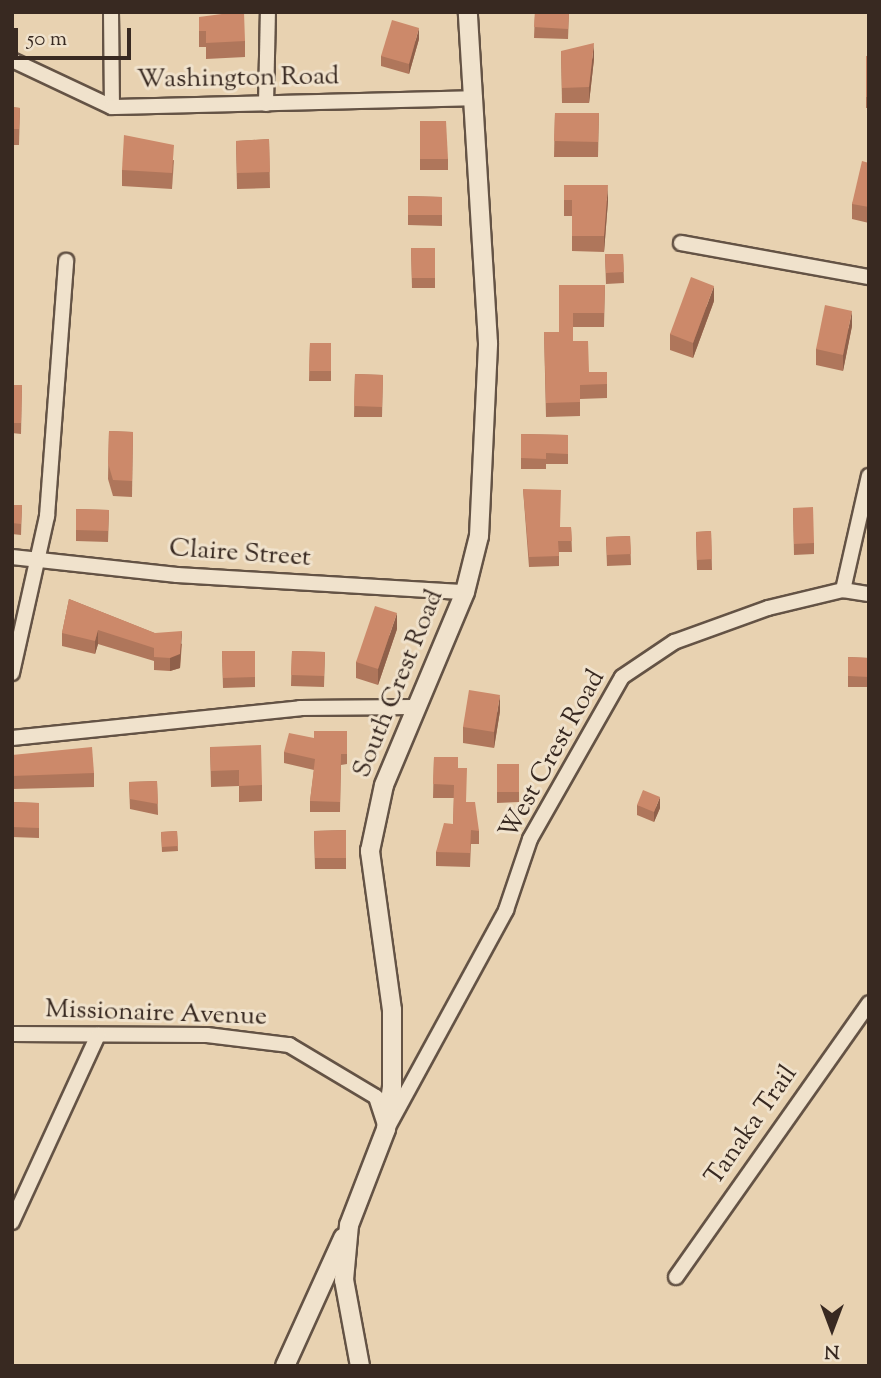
<!DOCTYPE html>
<style>
body{margin:0}
#map{position:relative;width:881px;height:1378px;overflow:hidden;background:#e8d2b1;font-family:"Sorts Mill Goudy",serif}
div>[style]{position:absolute}
.roads{filter:drop-shadow(2px 0 #645345) drop-shadow(-2px 0 #645345) drop-shadow(0 2px #645345) drop-shadow(0 -2px #645345)}
.minor>*{height:14px;margin:-7px;padding:0 7px;transform-origin:7px;border-radius:7px;background:#f0e2cc}
.tertiary>*{height:18px;margin:-9px;padding:0 9px;transform-origin:9px;border-radius:9px;background:#f0e2cc}
.wall>*{inset:0;background:#af765b}
.shaded-wall>*{inset:0;background:#8f604a}
.building>*{inset:0;background:#cc896a}
span{translate:-50% -50%;white-space:nowrap;text-align:center;line-height:1.15;-webkit-text-stroke:6px #f0e2cc;paint-order:stroke}
.street-label{font-size:26px;color:#382921}
.frame{position:absolute;inset:0;border:14px solid #382921;pointer-events:none}
.north{position:absolute;left:797px;top:1294px;width:70px;height:70px;-webkit-text-stroke:5px #f0e2cc;paint-order:stroke;rotate:180deg;font-size:19px;font-weight:700;line-height:28px;text-align:center;color:#382921}
.north::after{content:'';display:block;margin:auto;width:24px;height:32px;background:#382921;clip-path:polygon(50% 0,100% 100%,50% 72%,0 100%)}
.scale{position:absolute;left:14px;top:28px;width:117px;height:32px;box-sizing:border-box;border:4px solid #382921;border-top:0;padding-left:9px;font-size:21px;line-height:24px;white-space:nowrap;color:#382921;-webkit-text-stroke:5px #f0e2cc;paint-order:stroke}
</style>
<div id="map">
<div class="roads">
<div class="minor">
<div style="left:111px;top:12px;width:95px;rotate:89.4deg"></div>
<div style="left:12px;top:60px;width:110px;rotate:25.2deg"></div>
<div style="left:112px;top:107px;width:363px;rotate:-1.4deg"></div>
<div style="left:266px;top:104px;width:92px;rotate:-88.8deg"></div>
<div style="left:681px;top:243px;width:191px;rotate:10.3deg"></div>
<div style="left:12px;top:557px;width:166px;rotate:6.2deg"></div>
<div style="left:177px;top:575px;width:289px;rotate:3.4deg"></div>
<div style="left:843px;top:590px;width:117px;rotate:-77.2deg"></div>
<div style="left:12px;top:673px;width:161px;rotate:-77.4deg"></div>
<div style="left:47px;top:516px;width:256px;rotate:-85.7deg"></div>
<div style="left:12px;top:738px;width:290px;rotate:-5.9deg"></div>
<div style="left:300px;top:708px;width:113px;rotate:-0.5deg"></div>
<div style="left:12px;top:1034px;width:195px;rotate:0.3deg"></div>
<div style="left:207px;top:1035px;width:83px;rotate:7deg"></div>
<div style="left:289px;top:1045px;width:101px;rotate:30.9deg"></div>
<div style="left:376px;top:1097px;width:32px;rotate:72deg"></div>
<div style="left:389px;top:1125px;width:245px;rotate:-61.4deg"></div>
<div style="left:506px;top:910px;width:75px;rotate:-71.3deg"></div>
<div style="left:530px;top:839px;width:186px;rotate:-60.4deg"></div>
<div style="left:622px;top:677px;width:63px;rotate:-33.9deg"></div>
<div style="left:674px;top:642px;width:100px;rotate:-19.9deg"></div>
<div style="left:768px;top:608px;width:77px;rotate:-13.5deg"></div>
<div style="left:843px;top:590px;width:26px;rotate:9deg"></div>
<div style="left:12px;top:1222px;width:206px;rotate:-65.3deg"></div>
<div style="left:676px;top:1277px;width:335px;rotate:-54.8deg"></div>
</div>
<div class="tertiary">
<div style="left:285px;top:1366px;width:141px;rotate:-65.6deg"></div>
<div style="left:360px;top:1366px;width:87px;rotate:-100.5deg"></div>
<div style="left:344px;top:1280px;width:55px;rotate:-84.8deg"></div>
<div style="left:349px;top:1225px;width:103px;rotate:-68.9deg"></div>
<div style="left:386px;top:1129px;width:42px;rotate:-81.9deg"></div>
<div style="left:392px;top:1087px;width:77px;rotate:-90deg"></div>
<div style="left:392px;top:1010px;width:161px;rotate:-97.9deg"></div>
<div style="left:370px;top:851px;width:67px;rotate:-78deg"></div>
<div style="left:384px;top:785px;width:209px;rotate:-67.2deg"></div>
<div style="left:465px;top:592px;width:58px;rotate:-76deg"></div>
<div style="left:479px;top:536px;width:193px;rotate:-87.3deg"></div>
<div style="left:488px;top:343px;width:332px;rotate:-93.5deg"></div>
</div>
</div>
<div class="wall">
<div style="clip-path:polygon(535px 12px,569px 12px,568px 39px,534px 38px)"></div>
<div style="clip-path:polygon(199px 17px,245px 41px,245px 57px,206px 59px,206px 47px,199px 47px)"></div>
<div style="clip-path:polygon(419px 39px,409px 74px,381px 66px,381px 56px)"></div>
<div style="clip-path:polygon(561px 51px,594px 59px,589px 103px,562px 103px)"></div>
<div style="clip-path:polygon(866px 56px,869px 56px,869px 108px,866px 108px)"></div>
<div style="clip-path:polygon(12px 107px,20px 108px,19px 145px,12px 145px)"></div>
<div style="clip-path:polygon(555px 113px,599px 113px,598px 157px,554px 157px)"></div>
<div style="clip-path:polygon(420px 121px,448px 159px,448px 170px,420px 170px)"></div>
<div style="clip-path:polygon(269px 139px,270px 188px,237px 189px,236px 141px)"></div>
<div style="clip-path:polygon(174px 160px,172px 189px,122px 186px,122px 170px)"></div>
<div style="clip-path:polygon(869px 163px,869px 223px,852px 219px,852px 204px)"></div>
<div style="clip-path:polygon(564px 185px,608px 201px,604px 252px,572px 251px,572px 216px,564px 216px)"></div>
<div style="clip-path:polygon(408px 196px,442px 197px,442px 226px,408px 225px)"></div>
<div style="clip-path:polygon(411px 248px,435px 248px,435px 288px,412px 288px)"></div>
<div style="clip-path:polygon(605px 254px,623px 254px,624px 283px,606px 284px)"></div>
<div style="clip-path:polygon(559px 285px,605px 285px,604px 327px,573px 327px,573px 341px,589px 372px,607px 372px,607px 398px,580px 399px,580px 416px,546px 417px,544px 332px,559px 332px)"></div>
<div style="clip-path:polygon(714px 301px,693px 358px,670px 350px,670px 334px)"></div>
<div style="clip-path:polygon(852px 326px,843px 371px,816px 365px,816px 349px)"></div>
<div style="clip-path:polygon(310px 343px,331px 343px,331px 381px,309px 381px)"></div>
<div style="clip-path:polygon(355px 374px,383px 375px,382px 417px,354px 417px)"></div>
<div style="clip-path:polygon(12px 385px,22px 385px,21px 434px,12px 433px)"></div>
<div style="clip-path:polygon(109px 431px,133px 432px,132px 497px,113px 496px,108px 479px)"></div>
<div style="clip-path:polygon(521px 434px,568px 435px,568px 464px,546px 464px,546px 469px,521px 469px)"></div>
<div style="clip-path:polygon(523px 489px,560px 527px,571px 527px,572px 552px,559px 552px,559px 566px,529px 567px)"></div>
<div style="clip-path:polygon(12px 505px,22px 505px,21px 535px,12px 534px)"></div>
<div style="clip-path:polygon(793px 508px,814px 543px,814px 554px,794px 555px)"></div>
<div style="clip-path:polygon(76px 509px,109px 510px,108px 542px,76px 541px)"></div>
<div style="clip-path:polygon(711px 531px,712px 570px,697px 570px,696px 532px)"></div>
<div style="clip-path:polygon(630px 536px,631px 565px,607px 566px,606px 537px)"></div>
<div style="clip-path:polygon(69px 599px,182px 644px,180px 668px,170px 671px,154px 670px,154px 661px,98px 644px,95px 654px,62px 646px,62px 633px)"></div>
<div style="clip-path:polygon(397px 629px,378px 685px,356px 678px,356px 662px)"></div>
<div style="clip-path:polygon(222px 651px,255px 651px,255px 687px,223px 688px)"></div>
<div style="clip-path:polygon(292px 651px,325px 652px,324px 687px,291px 686px)"></div>
<div style="clip-path:polygon(848px 657px,869px 658px,869px 687px,848px 687px)"></div>
<div style="clip-path:polygon(500px 711px,494px 748px,463px 743px,463px 727px)"></div>
<div style="clip-path:polygon(347px 731px,347px 764px,341px 765px,340px 812px,310px 812px,310px 801px,314px 770px,284px 763px,284px 752px,314px 738px)"></div>
<div style="clip-path:polygon(210px 747px,262px 785px,262px 801px,239px 802px,239px 786px,211px 787px)"></div>
<div style="clip-path:polygon(12px 755px,94px 773px,94px 787px,12px 789px)"></div>
<div style="clip-path:polygon(434px 757px,458px 768px,466px 802px,479px 831px,479px 844px,471px 844px,470px 867px,436px 866px,436px 852px,453px 824px,454px 798px,433px 798px)"></div>
<div style="clip-path:polygon(497px 764px,519px 764px,519px 802px,497px 803px)"></div>
<div style="clip-path:polygon(157px 781px,158px 815px,130px 809px,129px 782px)"></div>
<div style="clip-path:polygon(12px 802px,39px 803px,39px 838px,12px 837px)"></div>
<div style="clip-path:polygon(637px 805px,660px 808px,654px 822px,637px 815px)"></div>
<div style="clip-path:polygon(346px 830px,346px 869px,315px 869px,314px 831px)"></div>
<div style="clip-path:polygon(177px 831px,178px 851px,162px 852px,161px 832px)"></div>
</div>
<div class="shaded-wall">
<div style="clip-path:polygon(419px 28px,419px 39px,409px 74px,409px 64px)"></div>
<div style="clip-path:polygon(594px 43px,594px 59px,589px 103px,589px 87px)"></div>
<div style="clip-path:polygon(608px 185px,608px 201px,604px 252px,604px 236px)"></div>
<div style="clip-path:polygon(714px 286px,714px 301px,693px 358px,693px 343px)"></div>
<div style="clip-path:polygon(852px 311px,852px 326px,843px 371px,843px 355px)"></div>
<div style="clip-path:polygon(397px 613px,397px 629px,378px 685px,378px 669px)"></div>
<div style="clip-path:polygon(98px 630px,98px 644px,95px 654px,95px 641px)"></div>
<div style="clip-path:polygon(182px 631px,180px 668px,170px 671px,170px 658px)"></div>
<div style="clip-path:polygon(500px 695px,500px 711px,494px 748px,494px 732px)"></div>
<div style="clip-path:polygon(660px 797px,660px 808px,654px 822px,654px 812px)"></div>
</div>
<div class="building">
<div style="clip-path:polygon(237px 12px,244px 12px,245px 41px,206px 43px,206px 31px,199px 31px,199px 17px)"></div>
<div style="clip-path:polygon(535px 12px,569px 12px,568px 29px,534px 27px)"></div>
<div style="clip-path:polygon(392px 20px,419px 28px,409px 64px,381px 56px)"></div>
<div style="clip-path:polygon(594px 43px,589px 87px,562px 88px,561px 51px)"></div>
<div style="clip-path:polygon(866px 56px,869px 56px,869px 97px,866px 97px)"></div>
<div style="clip-path:polygon(12px 107px,20px 108px,19px 129px,12px 129px)"></div>
<div style="clip-path:polygon(555px 113px,599px 113px,598px 142px,554px 141px)"></div>
<div style="clip-path:polygon(420px 121px,446px 121px,448px 159px,420px 159px)"></div>
<div style="clip-path:polygon(124px 135px,174px 145px,172px 173px,122px 170px)"></div>
<div style="clip-path:polygon(269px 139px,270px 172px,237px 173px,236px 141px)"></div>
<div style="clip-path:polygon(862px 161px,869px 163px,869px 207px,852px 204px)"></div>
<div style="clip-path:polygon(564px 185px,608px 185px,604px 236px,572px 236px,572px 200px,564px 200px)"></div>
<div style="clip-path:polygon(408px 196px,442px 197px,442px 215px,408px 215px)"></div>
<div style="clip-path:polygon(411px 248px,435px 248px,435px 278px,412px 278px)"></div>
<div style="clip-path:polygon(605px 254px,623px 254px,624px 272px,606px 273px)"></div>
<div style="clip-path:polygon(691px 277px,714px 286px,693px 343px,670px 334px)"></div>
<div style="clip-path:polygon(559px 285px,605px 285px,604px 313px,573px 313px,573px 341px,588px 341px,589px 372px,607px 372px,607px 384px,580px 385px,580px 402px,546px 403px,544px 332px,559px 332px)"></div>
<div style="clip-path:polygon(825px 305px,852px 311px,843px 355px,816px 349px)"></div>
<div style="clip-path:polygon(310px 343px,331px 343px,331px 371px,309px 371px)"></div>
<div style="clip-path:polygon(355px 374px,383px 375px,382px 407px,354px 406px)"></div>
<div style="clip-path:polygon(12px 385px,22px 385px,21px 423px,12px 423px)"></div>
<div style="clip-path:polygon(109px 431px,133px 432px,132px 481px,113px 480px,108px 463px)"></div>
<div style="clip-path:polygon(521px 434px,568px 435px,568px 454px,546px 453px,546px 459px,521px 458px)"></div>
<div style="clip-path:polygon(523px 489px,561px 490px,560px 527px,571px 527px,572px 541px,558px 541px,559px 556px,529px 557px)"></div>
<div style="clip-path:polygon(12px 505px,22px 505px,21px 524px,12px 523px)"></div>
<div style="clip-path:polygon(813px 507px,814px 543px,794px 544px,793px 508px)"></div>
<div style="clip-path:polygon(76px 509px,109px 510px,108px 531px,76px 530px)"></div>
<div style="clip-path:polygon(711px 531px,712px 559px,697px 560px,696px 532px)"></div>
<div style="clip-path:polygon(630px 536px,631px 554px,607px 555px,606px 537px)"></div>
<div style="clip-path:polygon(69px 599px,155px 633px,182px 631px,180px 654px,170px 658px,154px 657px,154px 648px,98px 630px,95px 641px,62px 633px)"></div>
<div style="clip-path:polygon(375px 606px,397px 613px,378px 669px,356px 662px)"></div>
<div style="clip-path:polygon(222px 651px,255px 651px,255px 677px,223px 678px)"></div>
<div style="clip-path:polygon(292px 651px,325px 652px,324px 676px,291px 675px)"></div>
<div style="clip-path:polygon(848px 657px,869px 658px,869px 677px,848px 676px)"></div>
<div style="clip-path:polygon(469px 690px,500px 695px,494px 732px,463px 727px)"></div>
<div style="clip-path:polygon(314px 731px,347px 731px,347px 754px,341px 754px,340px 802px,310px 801px,315px 759px,284px 752px,289px 733px,314px 738px)"></div>
<div style="clip-path:polygon(261px 745px,262px 785px,239px 786px,239px 770px,211px 771px,210px 747px)"></div>
<div style="clip-path:polygon(92px 747px,94px 773px,12px 776px,12px 755px)"></div>
<div style="clip-path:polygon(434px 757px,458px 757px,458px 768px,467px 768px,466px 802px,475px 802px,479px 831px,471px 830px,470px 853px,436px 852px,444px 823px,453px 824px,454px 785px,433px 784px)"></div>
<div style="clip-path:polygon(497px 764px,519px 764px,519px 792px,497px 792px)"></div>
<div style="clip-path:polygon(157px 781px,158px 804px,130px 799px,129px 782px)"></div>
<div style="clip-path:polygon(643px 790px,660px 797px,654px 812px,637px 805px)"></div>
<div style="clip-path:polygon(12px 802px,39px 803px,39px 828px,12px 827px)"></div>
<div style="clip-path:polygon(346px 830px,346px 858px,315px 858px,314px 831px)"></div>
<div style="clip-path:polygon(177px 831px,178px 846px,162px 847px,161px 832px)"></div>
</div>
<div class="street-label">
<span style="left:238px;top:79px;rotate:-1deg">Washington Road</span>
<span style="left:240px;top:554px;rotate:4deg">Claire Street</span>
<span style="left:399px;top:684px;rotate:-68deg">South Crest Road</span>
<span style="left:553px;top:755px;rotate:-61deg">West Crest Road</span>
<span style="left:156px;top:1014px;rotate:2deg">Missionaire Avenue</span>
<span style="left:752px;top:1126px;rotate:-55deg">Tanaka Trail</span>
</div>
<div class="frame"></div>
<div class="north">N</div>
<div class="scale">50 m</div>
</div>
